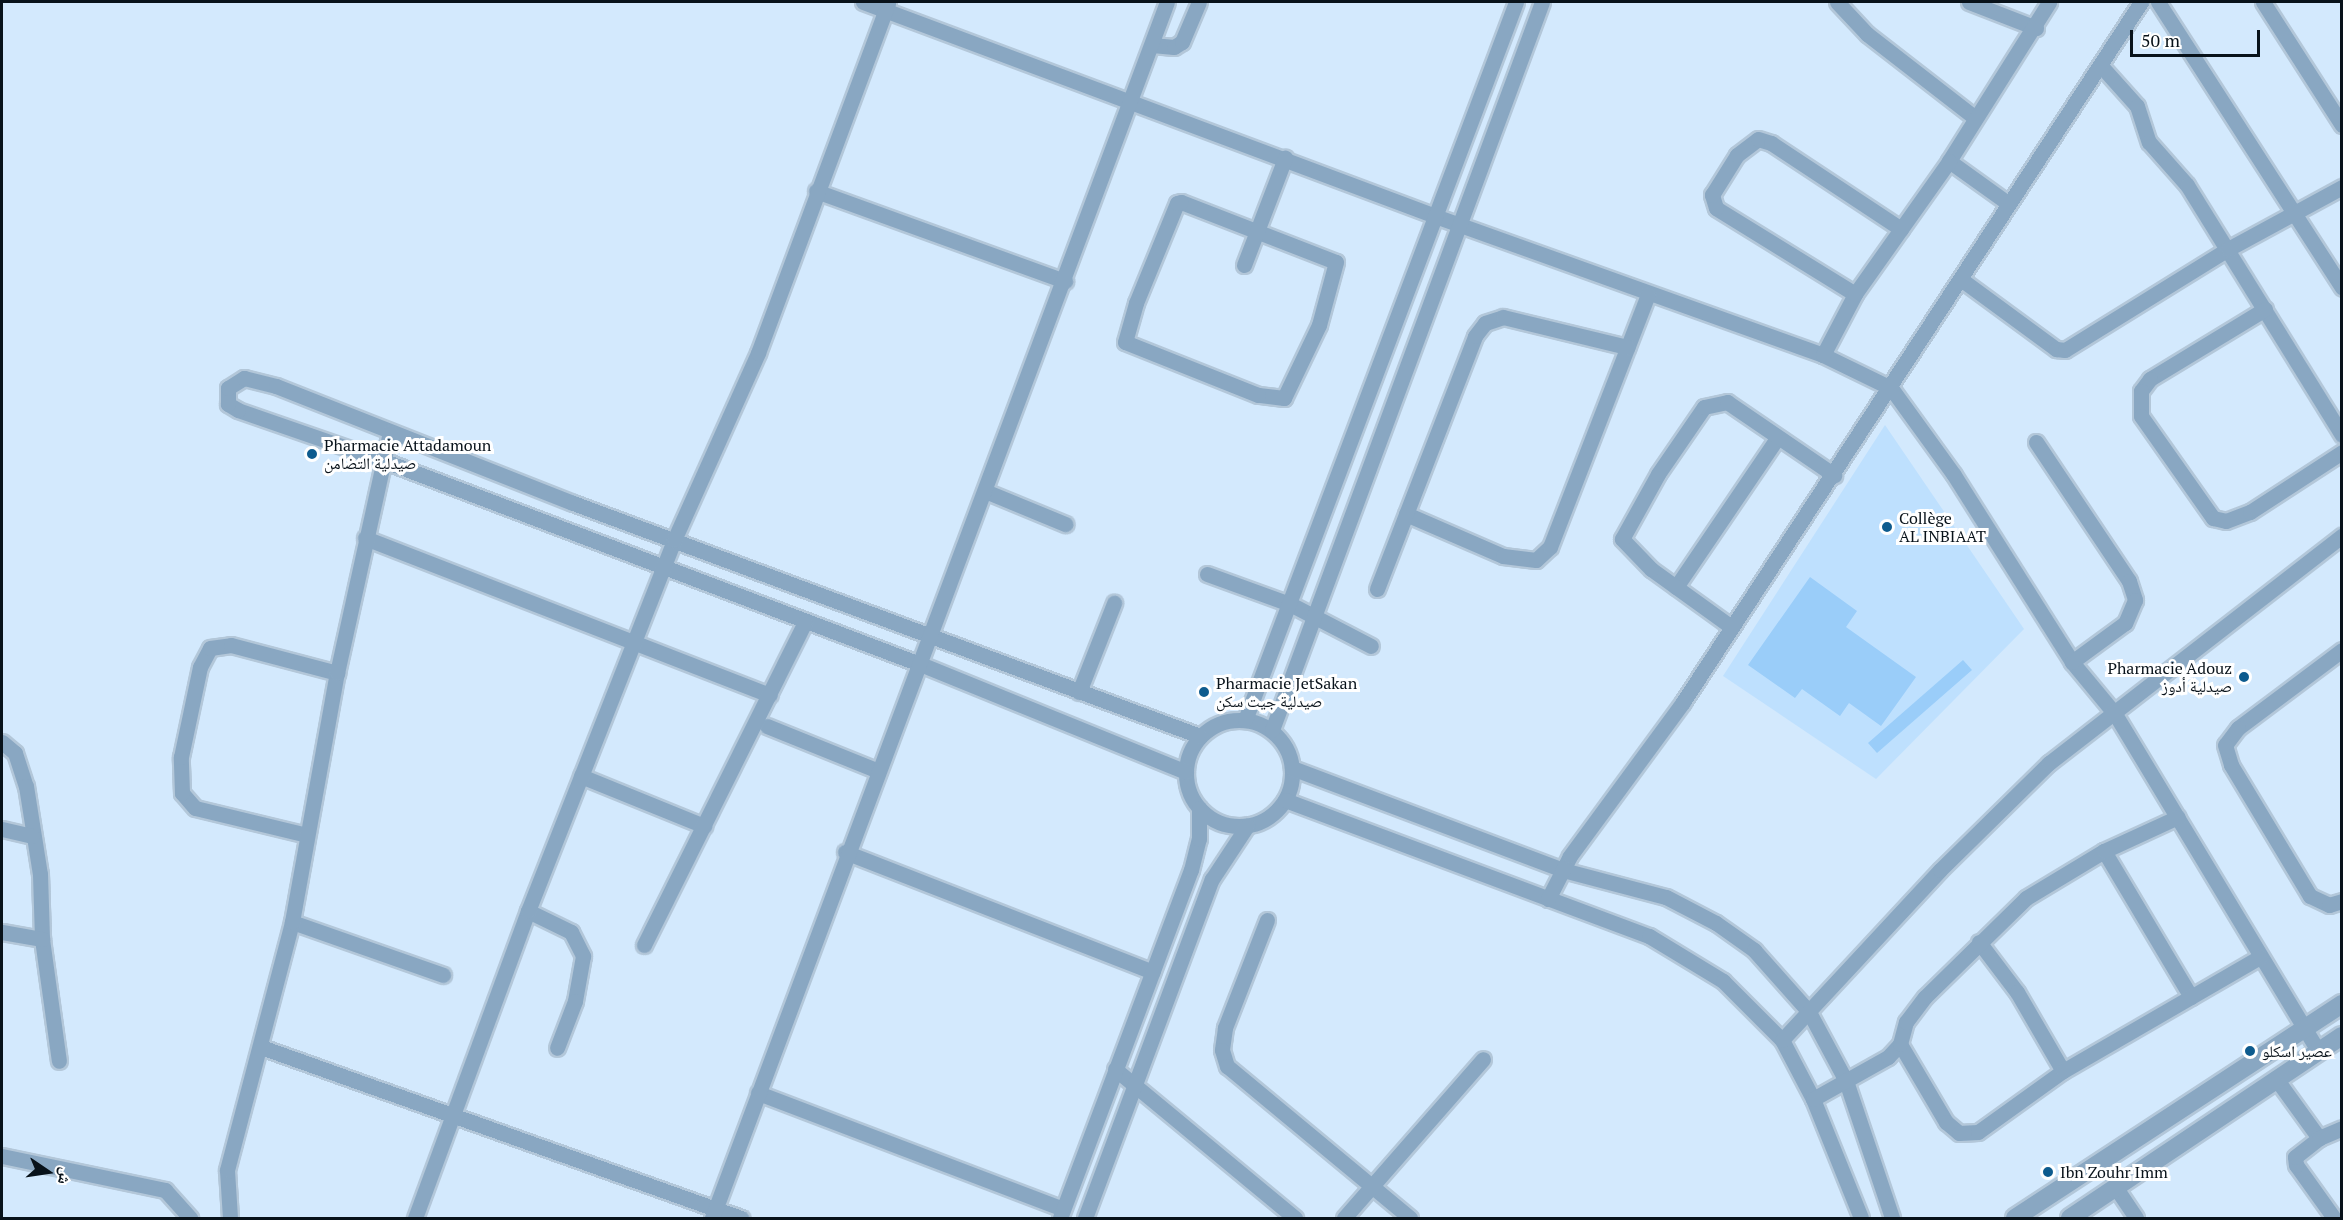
<!DOCTYPE html>
<meta charset="utf-8">
<style>
body{margin:0}
#map{position:relative;width:2343px;height:1220px;overflow:hidden;background:#d3e9fd;font-family:"PT Serif","Noto Naskh Arabic",serif}
div>[style]{position:absolute}
.built>*{inset:0;background:#bee0fe}
.green>*{inset:0;background:#9acdf9}
.roads{filter:drop-shadow(2px 0 #b3c7d9) drop-shadow(-2px 0 #b3c7d9) drop-shadow(0 2px #b3c7d9) drop-shadow(0 -2px #b3c7d9)}
.minor>*{height:15px;margin:-7.5px;padding:0 7.5px;transform-origin:7.5px;border-radius:7.5px;background:#89a7c2}
.minor>.ring{margin:-7.5px;padding:0;box-sizing:content-box;background:none;border:15px solid #89a7c2;border-radius:50%}
.tertiary>*{height:18px;margin:-9px;padding:0 9px;transform-origin:9px;border-radius:9px;background:#89a7c2}
.dots>*{width:16px;height:16px;translate:-50% -50%;box-sizing:border-box;border:3px solid #fff;border-radius:50%}
span{translate:-50% -50%;white-space:nowrap;text-align:center;line-height:1.15;-webkit-text-stroke:6px #fff;paint-order:stroke}
.poi-label{font-size:16px;color:#08121a}
.left{translate:0 -50%;text-align:left}
.right{translate:-100% -50%;text-align:right}
.frame{position:absolute;inset:0;border:3px solid #08121a;pointer-events:none}
.north{position:absolute;left:18px;top:1142px;width:60px;height:60px;-webkit-text-stroke:4px #fff;paint-order:stroke;rotate:103deg;font-size:16px;font-weight:700;line-height:24px;text-align:center;color:#08121a}
.north::after{content:'';display:block;margin:auto;width:21px;height:27px;background:#08121a;clip-path:polygon(50% 0,100% 100%,50% 72%,0 100%)}
.scale{position:absolute;left:2130px;top:30px;width:130px;height:27px;box-sizing:border-box;border:3px solid #08121a;border-top:0;padding-left:8px;font-size:18px;line-height:21px;white-space:nowrap;color:#08121a;-webkit-text-stroke:4px #fff;paint-order:stroke}
</style>
<div id="map">
<div class="built">
<div style="clip-path:polygon(1885px 425px,2024px 629px,1876px 779px,1723px 676px)"></div>
</div>
<div class="green">
<div style="clip-path:polygon(1810px 577px,1857px 611px,1846px 627px,1916px 677px,1881px 726px,1849px 703px,1840px 716px,1802px 689px,1795px 698px,1748px 665px)"></div>
<div style="clip-path:polygon(1963px 660px,1972px 670px,1877px 753px,1868px 743px)"></div>
</div>
<div class="roads">
<div class="minor">
<div style="left:863px;top:2px;width:611px;rotate:20.51deg"></div>
<div style="left:1435px;top:216px;width:412px;rotate:19.7deg"></div>
<div style="left:1823px;top:355px;width:76px;rotate:25.9deg"></div>
<div style="left:1891px;top:388px;width:107px;rotate:54.1deg"></div>
<div style="left:1954px;top:475px;width:221px;rotate:57.7deg"></div>
<div style="left:2072px;top:662px;width:67px;rotate:50.4deg"></div>
<div style="left:2115px;top:714px;width:393px;rotate:58.9deg"></div>
<div style="left:1837px;top:2px;width:44px;rotate:46.8deg"></div>
<div style="left:1867px;top:34px;width:135px;rotate:37.8deg"></div>
<div style="left:1969px;top:2px;width:72px;rotate:21.2deg"></div>
<div style="left:2158px;top:2px;width:340px;rotate:57.2deg"></div>
<div style="left:2263px;top:2px;width:146px;rotate:57.3deg"></div>
<div style="left:1152px;top:45px;width:22px;rotate:5deg"></div>
<div style="left:1174px;top:47px;width:9px;rotate:-32deg"></div>
<div style="left:1182px;top:42px;width:43px;rotate:-67deg"></div>
<div style="left:2102px;top:67px;width:52px;rotate:48.1deg"></div>
<div style="left:2137px;top:106px;width:38px;rotate:72deg"></div>
<div style="left:2149px;top:142px;width:57px;rotate:48.5deg"></div>
<div style="left:2187px;top:185px;width:294px;rotate:58.2deg"></div>
<div style="left:816px;top:191px;width:265px;rotate:19.9deg"></div>
<div style="left:1181px;top:202px;width:166px;rotate:21.2deg"></div>
<div style="left:1336px;top:262px;width:65px;rotate:105.1deg"></div>
<div style="left:1319px;top:325px;width:81px;rotate:115.6deg"></div>
<div style="left:1284px;top:398px;width:26px;rotate:-173deg"></div>
<div style="left:1258px;top:395px;width:143px;rotate:-158.3deg"></div>
<div style="left:1125px;top:342px;width:41px;rotate:-74.2deg"></div>
<div style="left:1136px;top:303px;width:108px;rotate:-67.7deg"></div>
<div style="left:1177px;top:203px;width:4px;rotate:-14deg"></div>
<div style="left:2009px;top:204px;width:74px;rotate:-144.4deg"></div>
<div style="left:1949px;top:161px;width:188px;rotate:-57.8deg"></div>
<div style="left:1244px;top:265px;width:115px;rotate:-69deg"></div>
<div style="left:1962px;top:280px;width:117px;rotate:36.3deg"></div>
<div style="left:2056px;top:349px;width:9px;rotate:6deg"></div>
<div style="left:2065px;top:350px;width:192px;rotate:-31.8deg"></div>
<div style="left:2228px;top:249px;width:130px;rotate:-28.5deg"></div>
<div style="left:1855px;top:294px;width:163px;rotate:-148.3deg"></div>
<div style="left:1716px;top:208px;width:14px;rotate:-107deg"></div>
<div style="left:1712px;top:195px;width:47px;rotate:-58deg"></div>
<div style="left:1737px;top:155px;width:26px;rotate:-37deg"></div>
<div style="left:1758px;top:139px;width:14px;rotate:17deg"></div>
<div style="left:1771px;top:143px;width:156px;rotate:33.5deg"></div>
<div style="left:2265px;top:309px;width:135px;rotate:148.7deg"></div>
<div style="left:2150px;top:379px;width:15px;rotate:127deg"></div>
<div style="left:2141px;top:391px;width:25px;rotate:90deg"></div>
<div style="left:2141px;top:416px;width:125px;rotate:54.8deg"></div>
<div style="left:2213px;top:518px;width:13px;rotate:13deg"></div>
<div style="left:2226px;top:521px;width:26px;rotate:-21deg"></div>
<div style="left:2250px;top:512px;width:110px;rotate:-33.1deg"></div>
<div style="left:1823px;top:355px;width:69px;rotate:-62.3deg"></div>
<div style="left:1855px;top:294px;width:163px;rotate:-54.7deg"></div>
<div style="left:2036px;top:442px;width:167px;rotate:56.2deg"></div>
<div style="left:2129px;top:581px;width:20px;rotate:72deg"></div>
<div style="left:2135px;top:600px;width:25px;rotate:113deg"></div>
<div style="left:2125px;top:623px;width:66px;rotate:143.7deg"></div>
<div style="left:985px;top:491px;width:87px;rotate:22.4deg"></div>
<div style="left:1406px;top:514px;width:106px;rotate:23.4deg"></div>
<div style="left:1503px;top:556px;width:33px;rotate:7deg"></div>
<div style="left:1536px;top:560px;width:19px;rotate:-43deg"></div>
<div style="left:1550px;top:547px;width:271px;rotate:-68.8deg"></div>
<div style="left:365px;top:538px;width:434px;rotate:21.2deg"></div>
<div style="left:1207px;top:574px;width:88px;rotate:19.9deg"></div>
<div style="left:1290px;top:604px;width:91px;rotate:27.4deg"></div>
<div style="left:1676px;top:587px;width:181px;rotate:-55.8deg"></div>
<div style="left:1377px;top:589px;width:271px;rotate:-68.8deg"></div>
<div style="left:1475px;top:336px;width:16px;rotate:-52deg"></div>
<div style="left:1485px;top:323px;width:19px;rotate:-18deg"></div>
<div style="left:1503px;top:317px;width:128px;rotate:13.6deg"></div>
<div style="left:1730px;top:626px;width:97px;rotate:-144.2deg"></div>
<div style="left:1651px;top:569px;width:42px;rotate:-134deg"></div>
<div style="left:1622px;top:539px;width:74px;rotate:-61deg"></div>
<div style="left:1658px;top:474px;width:81px;rotate:-55.5deg"></div>
<div style="left:1704px;top:407px;width:24px;rotate:-12deg"></div>
<div style="left:1727px;top:402px;width:130px;rotate:34.3deg"></div>
<div style="left:2342px;top:650px;width:130px;rotate:143.1deg"></div>
<div style="left:2238px;top:728px;width:21px;rotate:127deg"></div>
<div style="left:2225px;top:745px;width:21px;rotate:73deg"></div>
<div style="left:2231px;top:765px;width:153px;rotate:58.9deg"></div>
<div style="left:2310px;top:896px;width:21px;rotate:25deg"></div>
<div style="left:2329px;top:905px;width:14px;rotate:-17deg"></div>
<div style="left:1079px;top:692px;width:96px;rotate:-68.5deg"></div>
<div class="ring" style="left:1186px;top:720px;width:91px;height:91px"></div>
<div style="left:1245px;top:720px;width:767px;rotate:-69.32deg"></div>
<div style="left:767px;top:726px;width:118px;rotate:22deg"></div>
<div style="left:1272px;top:730px;width:776px;rotate:-69.65deg"></div>
<div style="left:2px;top:742px;width:17px;rotate:40deg"></div>
<div style="left:15px;top:753px;width:35px;rotate:72deg"></div>
<div style="left:26px;top:786px;width:89px;rotate:81deg"></div>
<div style="left:40px;top:874px;width:65px;rotate:88.2deg"></div>
<div style="left:42px;top:939px;width:123px;rotate:82.1deg"></div>
<div style="left:1292px;top:768px;width:290px;rotate:20.6deg"></div>
<div style="left:1563px;top:870px;width:106px;rotate:14.7deg"></div>
<div style="left:1666px;top:897px;width:56px;rotate:27.5deg"></div>
<div style="left:1716px;top:923px;width:47px;rotate:35.4deg"></div>
<div style="left:1754px;top:950px;width:83px;rotate:48.4deg"></div>
<div style="left:1809px;top:1012px;width:78px;rotate:61.8deg"></div>
<div style="left:1846px;top:1081px;width:145px;rotate:71.4deg"></div>
<div style="left:1186px;top:772px;width:290px;rotate:-157.9deg"></div>
<div style="left:917px;top:663px;width:572px;rotate:-159.22deg"></div>
<div style="left:382px;top:460px;width:152px;rotate:-160.9deg"></div>
<div style="left:238px;top:410px;width:12px;rotate:-149deg"></div>
<div style="left:228px;top:404px;width:16px;rotate:-90deg"></div>
<div style="left:228px;top:388px;width:19px;rotate:-32deg"></div>
<div style="left:244px;top:378px;width:33px;rotate:14deg"></div>
<div style="left:276px;top:386px;width:319px;rotate:21.5deg"></div>
<div style="left:573px;top:503px;width:669px;rotate:20.39deg"></div>
<div style="left:581px;top:776px;width:133px;rotate:22.1deg"></div>
<div style="left:1285px;top:800px;width:389px;rotate:20.5deg"></div>
<div style="left:1649px;top:936px;width:87px;rotate:31.3deg"></div>
<div style="left:1723px;top:981px;width:83px;rotate:45deg"></div>
<div style="left:1782px;top:1040px;width:67px;rotate:62.3deg"></div>
<div style="left:1813px;top:1099px;width:128px;rotate:68deg"></div>
<div style="left:2px;top:829px;width:31px;rotate:13deg"></div>
<div style="left:307px;top:835px;width:115px;rotate:-166.4deg"></div>
<div style="left:195px;top:808px;width:20px;rotate:-131deg"></div>
<div style="left:182px;top:793px;width:36px;rotate:-92deg"></div>
<div style="left:181px;top:757px;width:92px;rotate:-78.1deg"></div>
<div style="left:200px;top:667px;width:21px;rotate:-62deg"></div>
<div style="left:210px;top:648px;width:21px;rotate:-8deg"></div>
<div style="left:231px;top:645px;width:110px;rotate:14.8deg"></div>
<div style="left:2104px;top:851px;width:170px;rotate:59.2deg"></div>
<div style="left:845px;top:852px;width:330px;rotate:21.3deg"></div>
<div style="left:1548px;top:899px;width:48px;rotate:-62.9deg"></div>
<div style="left:1570px;top:856px;width:191px;rotate:-53.7deg"></div>
<div style="left:1683px;top:702px;width:837px;rotate:-56.8deg"></div>
<div style="left:528px;top:911px;width:48px;rotate:26deg"></div>
<div style="left:571px;top:932px;width:27px;rotate:63deg"></div>
<div style="left:583px;top:956px;width:46px;rotate:100.1deg"></div>
<div style="left:575px;top:1001px;width:50px;rotate:111deg"></div>
<div style="left:1267px;top:920px;width:116px;rotate:111.3deg"></div>
<div style="left:1225px;top:1028px;width:22px;rotate:98deg"></div>
<div style="left:1222px;top:1050px;width:17px;rotate:73deg"></div>
<div style="left:1227px;top:1066px;width:238px;rotate:39.7deg"></div>
<div style="left:292px;top:922px;width:160px;rotate:19.3deg"></div>
<div style="left:2px;top:932px;width:41px;rotate:9.9deg"></div>
<div style="left:1979px;top:942px;width:63px;rotate:52.8deg"></div>
<div style="left:2017px;top:992px;width:91px;rotate:59.8deg"></div>
<div style="left:644px;top:945px;width:361px;rotate:-63.5deg"></div>
<div style="left:1782px;top:1040px;width:232px;rotate:-47.1deg"></div>
<div style="left:1940px;top:870px;width:153px;rotate:-44.5deg"></div>
<div style="left:2049px;top:763px;width:371px;rotate:-37.8deg"></div>
<div style="left:1900px;top:1044px;width:91px;rotate:59.5deg"></div>
<div style="left:1946px;top:1122px;width:17px;rotate:40deg"></div>
<div style="left:1959px;top:1133px;width:19px;rotate:-3deg"></div>
<div style="left:1978px;top:1132px;width:105px;rotate:-35.7deg"></div>
<div style="left:2063px;top:1071px;width:228px;rotate:-30.1deg"></div>
<div style="left:261px;top:1047px;width:510px;rotate:19.61deg"></div>
<div style="left:1115px;top:1069px;width:234px;rotate:39.6deg"></div>
<div style="left:2277px;top:1080px;width:72px;rotate:54.1deg"></div>
<div style="left:758px;top:1093px;width:326px;rotate:20.8deg"></div>
<div style="left:1813px;top:1099px;width:86px;rotate:-29.2deg"></div>
<div style="left:1888px;top:1057px;width:18px;rotate:-47deg"></div>
<div style="left:1900px;top:1044px;width:23px;rotate:-75deg"></div>
<div style="left:1906px;top:1022px;width:31px;rotate:-53deg"></div>
<div style="left:1925px;top:997px;width:141px;rotate:-44.4deg"></div>
<div style="left:2026px;top:898px;width:91px;rotate:-31.1deg"></div>
<div style="left:2104px;top:851px;width:81px;rotate:-24.7deg"></div>
<div style="left:2px;top:1156px;width:167px;rotate:11.8deg"></div>
<div style="left:165px;top:1190px;width:38px;rotate:48deg"></div>
<div style="left:2116px;top:1188px;width:36px;rotate:56deg"></div>
<div style="left:230px;top:1218px;width:48px;rotate:-93.6deg"></div>
<div style="left:227px;top:1170px;width:256px;rotate:-75.3deg"></div>
<div style="left:292px;top:922px;width:253px;rotate:-79.8deg"></div>
<div style="left:337px;top:673px;width:247px;rotate:-77.6deg"></div>
<div style="left:415px;top:1218px;width:327px;rotate:-69.8deg"></div>
<div style="left:528px;top:911px;width:399px;rotate:-68.5deg"></div>
<div style="left:674px;top:540px;width:205px;rotate:-65.8deg"></div>
<div style="left:758px;top:353px;width:373px;rotate:-69.6deg"></div>
<div style="left:712px;top:1218px;width:1298px;rotate:-69.49deg"></div>
<div style="left:1060px;top:1218px;width:372px;rotate:-69.4deg"></div>
<div style="left:1191px;top:870px;width:32px;rotate:-76deg"></div>
<div style="left:1199px;top:839px;width:31px;rotate:-90deg"></div>
<div style="left:1085px;top:1218px;width:362px;rotate:-69.5deg"></div>
<div style="left:1212px;top:879px;width:64px;rotate:-56.6deg"></div>
<div style="left:1344px;top:1218px;width:211px;rotate:-48.8deg"></div>
<div style="left:2334px;top:1218px;width:65px;rotate:-125.6deg"></div>
<div style="left:2296px;top:1165px;width:8px;rotate:-97deg"></div>
<div style="left:2295px;top:1157px;width:31px;rotate:-38deg"></div>
<div style="left:2319px;top:1138px;width:25px;rotate:-23deg"></div>
</div>
<div class="tertiary">
<div style="left:2015px;top:1218px;width:391px;rotate:-33.2deg"></div>
<div style="left:2070px;top:1218px;width:327px;rotate:-33.8deg"></div>
</div>
</div>
<div class="dots">
<div style="left:312px;top:454px;background:#0d5b8e"></div>
<div style="left:1887px;top:527px;background:#0d5b8e"></div>
<div style="left:2244px;top:677px;background:#0d5b8e"></div>
<div style="left:1204px;top:692px;background:#0d5b8e"></div>
<div style="left:2250px;top:1051px;background:#0d5b8e"></div>
<div style="left:2048px;top:1172px;background:#0d5b8e"></div>
</div>
<div class="poi-label">
<span class="left" style="left:324px;top:454px">Pharmacie Attadamoun<br>صيدلية التضامن</span>
<span class="left" style="left:1899px;top:527px">Collège<br>AL INBIAAT</span>
<span class="right" style="left:2232px;top:677px">Pharmacie Adouz<br>صيدلية أدوز</span>
<span class="left" style="left:1216px;top:692px">Pharmacie JetSakan<br>صيدلية جيت سكن</span>
<span class="left" style="left:2262px;top:1051px">عصير اسكلو</span>
<span class="left" style="left:2060px;top:1172px">Ibn Zouhr Imm</span>
</div>
<div class="frame"></div>
<div class="north">ش</div>
<div class="scale">50 m</div>
</div>
